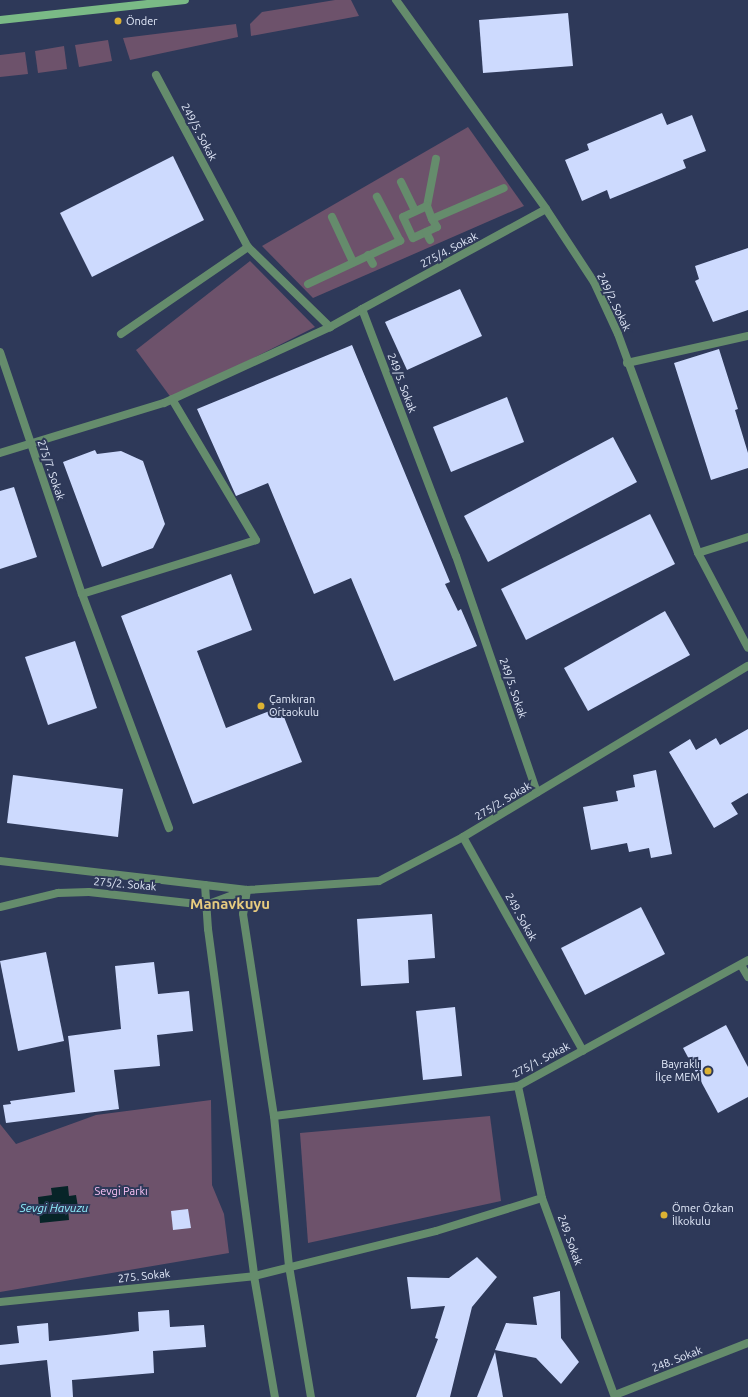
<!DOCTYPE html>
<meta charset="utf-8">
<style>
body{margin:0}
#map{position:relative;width:748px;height:1397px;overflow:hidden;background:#2e3959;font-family:Ubuntu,sans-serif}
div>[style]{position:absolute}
.green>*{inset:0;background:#6d526b}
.water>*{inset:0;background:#072428}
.building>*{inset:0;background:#cddafe}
.lane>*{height:8px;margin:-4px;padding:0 4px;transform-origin:4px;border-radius:4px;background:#658c6c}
.street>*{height:8px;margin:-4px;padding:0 4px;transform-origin:4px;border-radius:4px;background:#658c6c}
.secondary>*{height:8px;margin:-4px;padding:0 4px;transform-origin:4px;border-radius:4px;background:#7aba86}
.dots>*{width:11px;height:11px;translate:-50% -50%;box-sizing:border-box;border:2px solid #2e3959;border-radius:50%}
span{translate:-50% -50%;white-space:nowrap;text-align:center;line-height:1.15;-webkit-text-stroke:4px #2e3959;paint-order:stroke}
.poi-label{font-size:11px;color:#e5ecfc}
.left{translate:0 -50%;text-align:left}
.right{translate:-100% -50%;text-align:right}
.street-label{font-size:11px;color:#e5ecfc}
.park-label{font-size:11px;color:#fbc3f6}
.water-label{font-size:12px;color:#8feefd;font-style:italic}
.district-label{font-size:15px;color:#e7cb7f;font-weight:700}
</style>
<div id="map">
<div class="green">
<div style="clip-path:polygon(335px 0,351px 0,359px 16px,251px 36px,250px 24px,262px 12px)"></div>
<div style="clip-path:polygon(236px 24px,238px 37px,130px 60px,123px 38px)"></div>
<div style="clip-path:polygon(108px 40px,112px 61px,79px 67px,75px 45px)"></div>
<div style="clip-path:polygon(64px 46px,67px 69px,38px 73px,35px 51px)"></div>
<div style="clip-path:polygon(25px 52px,28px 74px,0 77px,0 55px)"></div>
<div style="clip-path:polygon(468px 127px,524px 206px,313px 298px,262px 246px)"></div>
<div style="clip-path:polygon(250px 261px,315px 327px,172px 399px,136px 350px)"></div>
<div style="clip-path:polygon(211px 1100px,212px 1185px,224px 1214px,229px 1253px,0 1292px,0 1124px,16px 1144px,96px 1115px)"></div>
<div style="clip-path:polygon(490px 1116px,501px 1201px,308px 1243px,300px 1133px)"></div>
</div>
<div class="water">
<div style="clip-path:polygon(68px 1186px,69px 1196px,76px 1195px,78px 1207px,68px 1208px,69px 1220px,40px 1223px,38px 1197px,52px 1195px,51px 1188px)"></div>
</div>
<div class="building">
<div style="clip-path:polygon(568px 13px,573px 66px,483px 73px,479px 20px)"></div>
<div style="clip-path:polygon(662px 113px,667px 125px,692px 115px,706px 151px,683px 160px,686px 168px,610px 199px,607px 190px,582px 201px,565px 160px,589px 150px,587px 144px)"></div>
<div style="clip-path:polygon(173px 156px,204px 220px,92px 277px,60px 213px)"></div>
<div style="clip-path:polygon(748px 248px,748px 310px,713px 322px,695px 281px,699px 279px,695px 266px)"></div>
<div style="clip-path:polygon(460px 289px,482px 336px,407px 370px,385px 322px)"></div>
<div style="clip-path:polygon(352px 345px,450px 582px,445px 584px,458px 611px,461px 609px,477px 646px,394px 681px,351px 578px,314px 594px,268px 483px,236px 496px,197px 409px)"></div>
<div style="clip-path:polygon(719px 349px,738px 409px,735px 410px,748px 453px,748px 468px,711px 480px,674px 363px)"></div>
<div style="clip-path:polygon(507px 397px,524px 442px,451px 472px,433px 427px)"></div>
<div style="clip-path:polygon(613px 437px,637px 482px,488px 562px,464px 516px)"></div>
<div style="clip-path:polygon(95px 450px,97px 454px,121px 451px,143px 461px,165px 524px,153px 548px,102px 567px,63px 462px)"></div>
<div style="clip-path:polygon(14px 487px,37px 557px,0 569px,0 491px)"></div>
<div style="clip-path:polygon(650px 514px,675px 564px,526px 640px,501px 589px)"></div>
<div style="clip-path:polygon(231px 574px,252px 630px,197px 651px,226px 728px,280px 707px,302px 762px,193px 804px,121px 616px)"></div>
<div style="clip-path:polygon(665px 611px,690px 655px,588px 711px,564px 668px)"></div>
<div style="clip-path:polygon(75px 641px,97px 708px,48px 725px,25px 657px)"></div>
<div style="clip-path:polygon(748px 729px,748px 793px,731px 803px,738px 814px,714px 828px,669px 752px,690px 739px,696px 750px,716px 738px,720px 745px)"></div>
<div style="clip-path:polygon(656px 770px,672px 854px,651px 858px,649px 848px,629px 852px,627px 843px,591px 850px,583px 807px,618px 801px,616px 791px,635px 787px,633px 775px)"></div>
<div style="clip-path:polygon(13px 775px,123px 789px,118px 837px,7px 823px)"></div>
<div style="clip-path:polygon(641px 907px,665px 954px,585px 995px,561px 948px)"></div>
<div style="clip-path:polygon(432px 914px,435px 958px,408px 960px,409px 983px,361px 986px,357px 919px)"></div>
<div style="clip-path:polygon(46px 952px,64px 1041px,18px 1051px,0 961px)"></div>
<div style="clip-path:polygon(154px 962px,158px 994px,189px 991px,193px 1031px,157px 1035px,160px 1066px,114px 1070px,119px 1109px,6px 1123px,3px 1105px,11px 1104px,10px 1101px,75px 1092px,68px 1036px,121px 1029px,115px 966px)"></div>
<div style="clip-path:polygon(455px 1007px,462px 1076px,423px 1080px,416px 1011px)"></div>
<div style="clip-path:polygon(726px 1025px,748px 1067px,748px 1097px,718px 1113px,683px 1048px)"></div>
<div style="clip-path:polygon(188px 1209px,191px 1228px,173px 1230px,171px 1211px)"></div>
<div style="clip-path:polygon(477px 1257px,497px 1277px,472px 1307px,450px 1397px,416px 1397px,438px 1339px,435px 1338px,445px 1306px,411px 1309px,407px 1277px,449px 1278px)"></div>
<div style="clip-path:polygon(560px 1291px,561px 1338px,579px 1362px,561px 1384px,536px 1358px,495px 1350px,506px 1323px,537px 1325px,533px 1297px)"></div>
<div style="clip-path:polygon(169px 1310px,170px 1327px,204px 1325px,206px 1347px,153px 1351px,154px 1373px,72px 1380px,73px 1397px,51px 1397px,47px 1360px,0 1365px,0 1345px,19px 1343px,17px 1326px,48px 1323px,49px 1341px,106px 1335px,139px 1331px,138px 1312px)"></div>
<div style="clip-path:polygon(495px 1352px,503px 1397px,477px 1397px)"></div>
</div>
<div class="lane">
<div style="left:463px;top:837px;width:245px;rotate:60.7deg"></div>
</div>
<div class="street">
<div style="left:396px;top:0;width:257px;rotate:54.3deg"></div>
<div style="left:546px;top:209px;width:87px;rotate:56.7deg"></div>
<div style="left:594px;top:282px;width:57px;rotate:65.2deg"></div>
<div style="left:618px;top:334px;width:233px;rotate:69.9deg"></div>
<div style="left:698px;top:553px;width:107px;rotate:62.2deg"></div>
<div style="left:156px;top:75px;width:195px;rotate:61.9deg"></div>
<div style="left:248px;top:247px;width:115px;rotate:44.3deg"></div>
<div style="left:330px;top:327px;width:37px;rotate:-29deg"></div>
<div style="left:362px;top:309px;width:264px;rotate:69.2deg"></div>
<div style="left:456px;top:556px;width:250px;rotate:71.1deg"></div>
<div style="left:401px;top:182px;width:32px;rotate:64deg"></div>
<div style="left:427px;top:206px;width:48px;rotate:-79.2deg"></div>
<div style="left:332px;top:217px;width:50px;rotate:65deg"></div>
<div style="left:432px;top:219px;width:14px;rotate:-111deg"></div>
<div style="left:427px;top:206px;width:26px;rotate:155deg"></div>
<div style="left:403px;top:217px;width:23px;rotate:65deg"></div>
<div style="left:413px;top:238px;width:26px;rotate:-25deg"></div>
<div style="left:437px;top:227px;width:9px;rotate:-122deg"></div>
<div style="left:432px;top:219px;width:78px;rotate:-23.3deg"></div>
<div style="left:426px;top:232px;width:9px;rotate:63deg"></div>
<div style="left:368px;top:255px;width:10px;rotate:61deg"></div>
<div style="left:308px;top:284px;width:102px;rotate:-25.1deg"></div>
<div style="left:400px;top:241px;width:50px;rotate:-117.6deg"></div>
<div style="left:362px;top:309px;width:209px;rotate:-28.5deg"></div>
<div style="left:121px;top:334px;width:154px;rotate:-34.4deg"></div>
<div style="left:0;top:352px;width:256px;rotate:71.3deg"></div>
<div style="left:627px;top:363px;width:124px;rotate:-12.6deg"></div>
<div style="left:0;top:453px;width:171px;rotate:-17deg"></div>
<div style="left:164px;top:403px;width:183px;rotate:-24.6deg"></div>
<div style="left:698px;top:553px;width:52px;rotate:-17.7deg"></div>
<div style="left:169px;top:828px;width:250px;rotate:-110.4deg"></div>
<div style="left:82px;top:594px;width:182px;rotate:-17.2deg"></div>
<div style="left:256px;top:540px;width:164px;rotate:-120.8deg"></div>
<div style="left:0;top:861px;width:249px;rotate:6.7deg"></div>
<div style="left:247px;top:890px;width:132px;rotate:-3.9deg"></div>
<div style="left:379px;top:881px;width:95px;rotate:-27.6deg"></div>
<div style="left:463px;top:837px;width:332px;rotate:-31deg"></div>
<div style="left:205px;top:885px;width:44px;rotate:86.1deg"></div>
<div style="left:208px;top:929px;width:350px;rotate:82.4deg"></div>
<div style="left:254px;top:1276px;width:123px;rotate:80.2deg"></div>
<div style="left:247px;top:890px;width:24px;rotate:99deg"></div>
<div style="left:243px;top:914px;width:204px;rotate:81.3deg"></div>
<div style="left:274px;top:1116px;width:151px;rotate:84.3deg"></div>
<div style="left:289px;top:1266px;width:133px;rotate:80.5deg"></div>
<div style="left:0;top:907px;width:60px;rotate:-13.6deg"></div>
<div style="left:58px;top:893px;width:31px;rotate:-2deg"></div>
<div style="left:89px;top:892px;width:118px;rotate:6.3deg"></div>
<div style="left:206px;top:905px;width:43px;rotate:-20.6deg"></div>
<div style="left:741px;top:965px;width:14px;rotate:60deg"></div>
<div style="left:518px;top:1086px;width:115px;rotate:77.9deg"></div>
<div style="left:542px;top:1198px;width:212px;rotate:69.9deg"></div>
<div style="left:274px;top:1116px;width:246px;rotate:-7deg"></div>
<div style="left:518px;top:1086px;width:262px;rotate:-28.7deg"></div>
<div style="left:0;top:1302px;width:255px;rotate:-5.8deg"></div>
<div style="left:254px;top:1276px;width:187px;rotate:-13.9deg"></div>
<div style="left:436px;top:1231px;width:111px;rotate:-17.3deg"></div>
<div style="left:615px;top:1395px;width:143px;rotate:-21.4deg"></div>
</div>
<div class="secondary">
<div style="left:0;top:20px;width:186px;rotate:-6.2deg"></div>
</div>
<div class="dots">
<div style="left:118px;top:21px;background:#dcb233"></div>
<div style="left:261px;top:706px;background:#dcb233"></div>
<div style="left:708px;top:1071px;background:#dcb233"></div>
<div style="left:664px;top:1215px;background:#dcb233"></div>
</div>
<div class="poi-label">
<span class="left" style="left:126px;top:21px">Önder</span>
<span class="left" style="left:269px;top:706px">Çamkıran<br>Ortaokulu</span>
<span class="right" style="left:700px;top:1071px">Bayraklı<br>İlçe MEM</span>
<span class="left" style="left:672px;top:1215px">Ömer Özkan<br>İlkokulu</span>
</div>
<div class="street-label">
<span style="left:199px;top:132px;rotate:62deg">249/5. Sokak</span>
<span style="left:449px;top:250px;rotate:-28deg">275/4. Sokak</span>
<span style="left:614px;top:302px;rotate:64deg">249/2. Sokak</span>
<span style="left:402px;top:383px;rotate:69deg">249/5. Sokak</span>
<span style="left:51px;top:470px;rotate:71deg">275/7. Sokak</span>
<span style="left:513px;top:688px;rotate:71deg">249/5. Sokak</span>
<span style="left:503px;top:801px;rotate:-31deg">275/2. Sokak</span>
<span style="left:125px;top:884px;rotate:5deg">275/2. Sokak</span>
<span style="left:521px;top:917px;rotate:61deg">249. Sokak</span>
<span style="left:541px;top:1060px;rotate:-28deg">275/1. Sokak</span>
<span style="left:570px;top:1240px;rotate:70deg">249. Sokak</span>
<span style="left:144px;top:1276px;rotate:-6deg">275. Sokak</span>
<span style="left:677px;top:1359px;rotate:-21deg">248. Sokak</span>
</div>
<div class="park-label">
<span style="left:121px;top:1191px">Sevgi Parkı</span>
</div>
<div class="water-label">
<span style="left:54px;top:1208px">Sevgi Havuzu</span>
</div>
<div class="district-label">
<span style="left:230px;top:904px">Manavkuyu</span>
</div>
</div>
